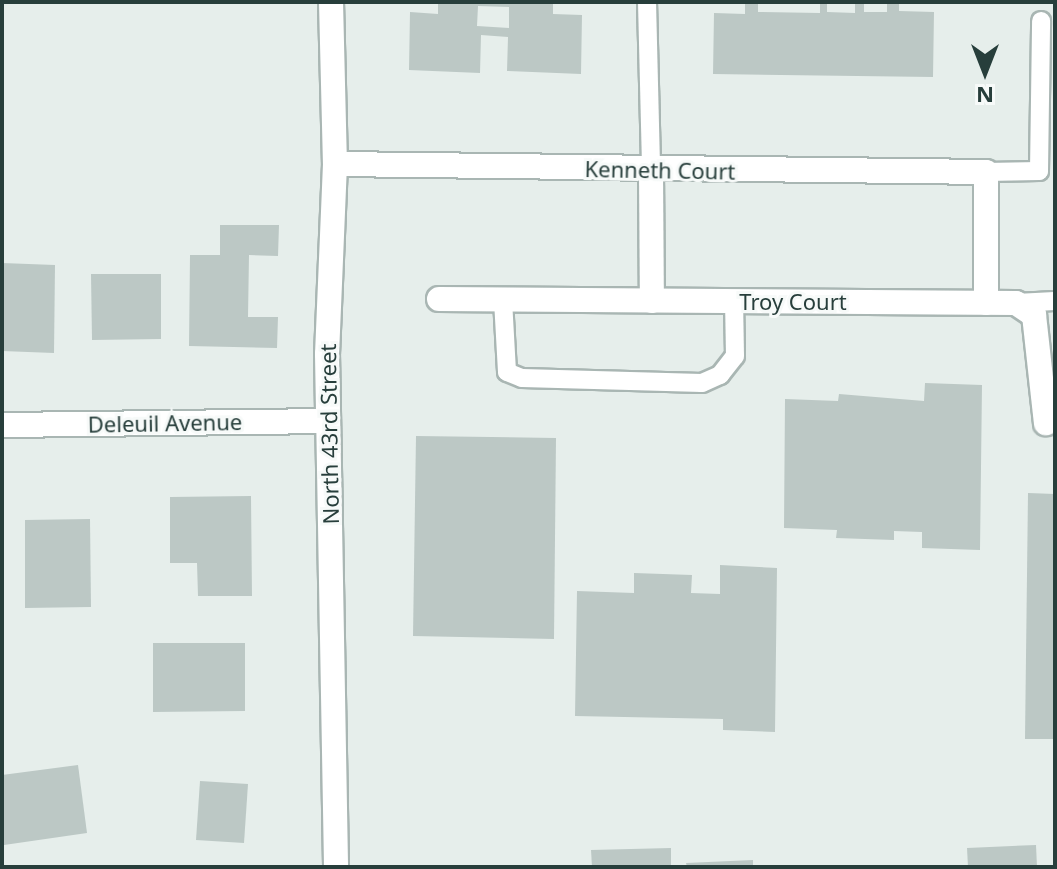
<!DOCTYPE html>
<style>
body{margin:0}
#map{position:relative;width:1057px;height:869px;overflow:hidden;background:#e6eeeb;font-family:"Noto Sans",sans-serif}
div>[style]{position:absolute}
.building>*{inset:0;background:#bcc8c5}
.roads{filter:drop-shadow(2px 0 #a9b6b3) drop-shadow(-2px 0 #a9b6b3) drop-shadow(0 2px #a9b6b3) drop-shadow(0 -2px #a9b6b3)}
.lane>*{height:18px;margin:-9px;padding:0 9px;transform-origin:9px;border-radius:9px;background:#fff}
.street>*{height:24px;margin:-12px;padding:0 12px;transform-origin:12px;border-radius:12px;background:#fff}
.secondary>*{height:24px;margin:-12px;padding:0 12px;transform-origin:12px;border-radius:12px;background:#fff}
span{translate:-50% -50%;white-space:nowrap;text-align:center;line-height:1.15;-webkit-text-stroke:6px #f7faf9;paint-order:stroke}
.street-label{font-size:22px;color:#273e3b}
.frame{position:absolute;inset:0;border:4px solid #273e3b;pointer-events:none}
.north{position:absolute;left:945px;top:32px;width:80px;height:80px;-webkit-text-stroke:6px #f7faf9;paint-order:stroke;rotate:180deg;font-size:22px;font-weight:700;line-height:32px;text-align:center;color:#273e3b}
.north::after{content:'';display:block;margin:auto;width:28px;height:36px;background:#273e3b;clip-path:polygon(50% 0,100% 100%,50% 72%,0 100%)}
</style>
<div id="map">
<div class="building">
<div style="clip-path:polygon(evenodd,438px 2px,553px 2px,553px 14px,582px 15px,581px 74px,507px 71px,508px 37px,481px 35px,480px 73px,409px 70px,410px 12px,438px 14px,438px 2px,478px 6px,509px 7px,509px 28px,477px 26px,478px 6px)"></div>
<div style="clip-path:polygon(745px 2px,758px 2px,758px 12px,820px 13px,820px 2px,827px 2px,827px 12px,855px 13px,855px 2px,864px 2px,864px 12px,887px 12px,887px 2px,899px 2px,899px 11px,934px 12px,933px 77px,713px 74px,714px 13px,745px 14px)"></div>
<div style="clip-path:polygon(220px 225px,279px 225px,278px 256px,249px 255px,248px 317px,278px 317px,277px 348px,189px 346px,190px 255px,220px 255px)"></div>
<div style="clip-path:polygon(2px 263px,55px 265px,54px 353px,2px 351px)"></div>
<div style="clip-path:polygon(91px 274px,161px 274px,161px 339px,92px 340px)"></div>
<div style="clip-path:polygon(925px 383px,982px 385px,980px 550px,922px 548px,922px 532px,894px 531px,894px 540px,836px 538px,837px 530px,784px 528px,785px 399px,838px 401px,839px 394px,924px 401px)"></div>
<div style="clip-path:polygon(416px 436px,556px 438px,554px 639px,413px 636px)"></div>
<div style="clip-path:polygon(1028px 493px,1055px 494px,1055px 739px,1025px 739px)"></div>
<div style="clip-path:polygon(251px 496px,252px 596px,198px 596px,197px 563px,170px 563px,170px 497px)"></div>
<div style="clip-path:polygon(90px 519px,91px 607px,25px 608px,25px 520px)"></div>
<div style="clip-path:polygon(720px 565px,777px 568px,775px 732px,723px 730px,723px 719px,575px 716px,577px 591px,634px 593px,634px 573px,692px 575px,691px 593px,720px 594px)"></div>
<div style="clip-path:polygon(153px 643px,245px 643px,245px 711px,153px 712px)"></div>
<div style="clip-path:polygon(78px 765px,87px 833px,4px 845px,2px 775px)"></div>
<div style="clip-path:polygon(200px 781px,248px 784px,244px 843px,196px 840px)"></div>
<div style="clip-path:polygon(1036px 845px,1037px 867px,968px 867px,967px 848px)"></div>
<div style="clip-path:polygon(671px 848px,671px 867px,592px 867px,591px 850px)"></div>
<div style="clip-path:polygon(753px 860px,753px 867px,687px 867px,686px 863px)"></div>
</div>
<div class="roads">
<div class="lane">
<div style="left:647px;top:2px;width:169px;rotate:88.6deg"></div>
<div style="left:986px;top:172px;width:53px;rotate:-1.1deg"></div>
<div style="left:1039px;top:171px;width:150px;rotate:-89.2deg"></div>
<div style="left:503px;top:300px;width:72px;rotate:86.8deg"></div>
<div style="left:507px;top:372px;width:16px;rotate:22deg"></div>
<div style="left:522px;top:378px;width:180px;rotate:1.6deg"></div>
<div style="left:702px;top:383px;width:20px;rotate:-24deg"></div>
<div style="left:720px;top:375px;width:24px;rotate:-52deg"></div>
<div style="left:735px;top:356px;width:55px;rotate:-91deg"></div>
<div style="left:1016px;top:303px;width:39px;rotate:-3deg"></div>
</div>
<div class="street">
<div style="left:335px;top:164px;width:651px;rotate:0.7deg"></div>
<div style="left:986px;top:172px;width:131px;rotate:90deg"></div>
<div style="left:651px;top:171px;width:130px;rotate:89.6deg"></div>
<div style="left:439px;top:299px;width:577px;rotate:0.4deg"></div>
<div style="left:1016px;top:303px;width:22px;rotate:34deg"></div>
<div style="left:1034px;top:315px;width:109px;rotate:83.7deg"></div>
<div style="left:2px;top:425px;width:325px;rotate:-0.7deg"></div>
</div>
<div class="secondary">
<div style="left:331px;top:2px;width:162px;rotate:88.6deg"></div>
<div style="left:335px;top:164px;width:190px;rotate:92.4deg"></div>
<div style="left:327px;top:354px;width:513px;rotate:88.99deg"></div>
</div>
</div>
<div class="street-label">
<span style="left:660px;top:170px;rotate:1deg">Kenneth Court</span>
<span style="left:793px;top:302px">Troy Court</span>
<span style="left:165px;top:423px;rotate:-1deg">Deleuil Avenue</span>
<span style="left:329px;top:434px;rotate:-91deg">North 43rd Street</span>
</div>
<div class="frame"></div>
<div class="north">N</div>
</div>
